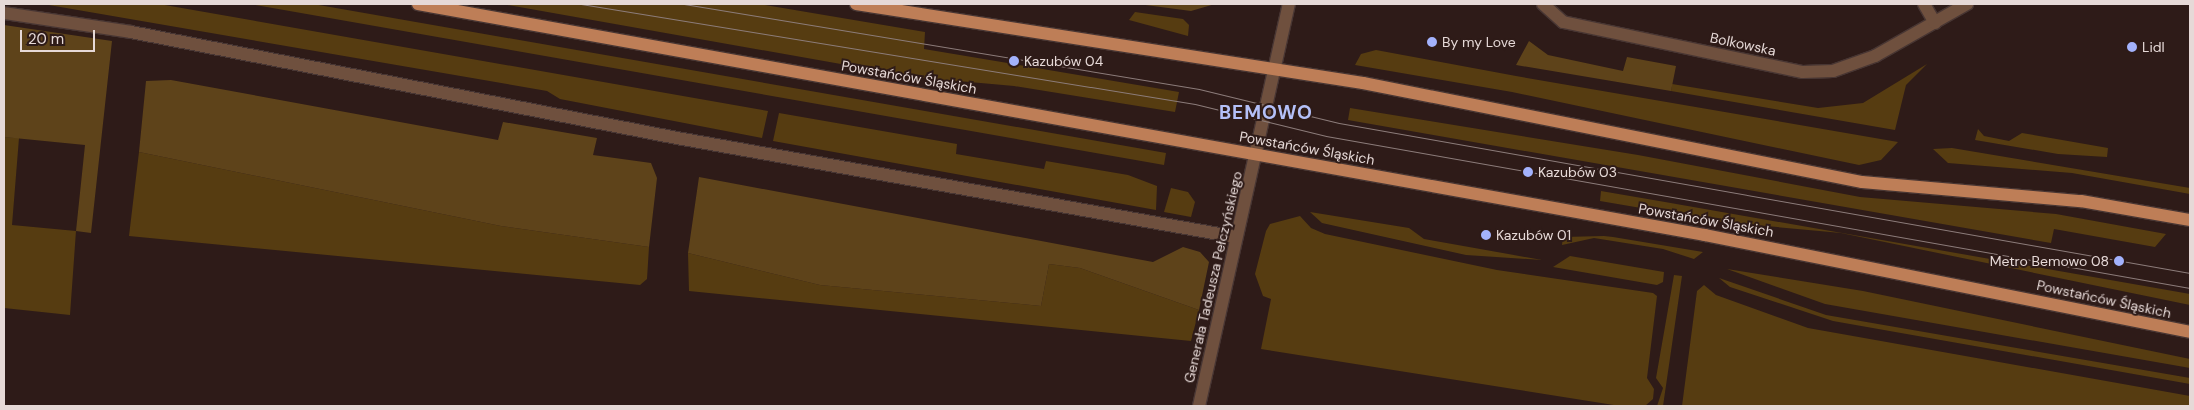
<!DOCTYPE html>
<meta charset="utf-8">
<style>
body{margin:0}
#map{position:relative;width:2194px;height:410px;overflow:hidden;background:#2e1b18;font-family:"DM Sans",sans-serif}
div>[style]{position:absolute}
.green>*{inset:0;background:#563c11}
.forest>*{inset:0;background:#5e431a}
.roads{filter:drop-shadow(1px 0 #483633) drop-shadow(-1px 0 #483633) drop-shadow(0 1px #483633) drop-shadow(0 -1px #483633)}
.minor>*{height:12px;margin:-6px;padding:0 6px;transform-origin:6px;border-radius:6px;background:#6f503e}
.major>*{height:12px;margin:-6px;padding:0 6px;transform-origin:6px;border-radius:6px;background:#be7e57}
.tram>*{height:1px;margin:-0.5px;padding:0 0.5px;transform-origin:0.5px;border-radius:0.5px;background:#8c7c7a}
.dots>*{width:14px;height:14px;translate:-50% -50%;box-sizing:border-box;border:2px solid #2e1b18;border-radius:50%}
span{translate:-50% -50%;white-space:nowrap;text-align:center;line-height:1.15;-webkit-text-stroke:4px #2e1b18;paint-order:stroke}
.poi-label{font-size:14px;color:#e6d9d7}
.left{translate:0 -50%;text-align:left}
.right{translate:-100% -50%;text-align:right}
.street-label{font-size:14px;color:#e6d9d7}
.district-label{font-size:19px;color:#b4c0f8;font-weight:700;letter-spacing:1px}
.frame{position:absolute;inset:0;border:5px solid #e6d9d7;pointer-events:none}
.scale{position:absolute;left:20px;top:30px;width:75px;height:22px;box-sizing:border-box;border:2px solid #e6d9d7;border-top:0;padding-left:6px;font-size:15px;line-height:18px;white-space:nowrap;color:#e6d9d7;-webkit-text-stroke:4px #2e1b18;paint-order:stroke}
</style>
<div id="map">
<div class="green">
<div style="clip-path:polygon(43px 4px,159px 4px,768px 111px,762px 138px,560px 99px,547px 91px)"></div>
<div style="clip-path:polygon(250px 4px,313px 4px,1166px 153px,1164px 165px)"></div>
<div style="clip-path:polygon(502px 4px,759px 4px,925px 32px,924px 49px,1179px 92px,1175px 112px,1014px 86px,914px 77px)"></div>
<div style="clip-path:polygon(1135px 12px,1183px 19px,1189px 25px,1188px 36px,1129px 20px)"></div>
<div style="clip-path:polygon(1376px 50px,1516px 76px,1898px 142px,1881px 160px,1859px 165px,1512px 92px,1355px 65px,1361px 54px)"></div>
<div style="clip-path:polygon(1927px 64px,1906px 85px,1895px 130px,1671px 91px,1672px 84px,1818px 108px,1863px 103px)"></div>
<div style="clip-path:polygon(1350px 108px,1638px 155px,1860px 197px,2056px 214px,2166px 234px,2155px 247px,2054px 229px,2051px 243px,1348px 120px)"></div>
<div style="clip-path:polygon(779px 113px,957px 144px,956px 154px,1044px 169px,1046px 161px,1128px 175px,1157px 186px,1156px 210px,773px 141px)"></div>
<div style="clip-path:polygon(1978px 129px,1984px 136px,2009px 141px,2022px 133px,2108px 148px,2107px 157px,2058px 154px,1975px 140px)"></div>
<div style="clip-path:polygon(4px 137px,19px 138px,12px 225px,76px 231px,70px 315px,4px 308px)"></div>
<div style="clip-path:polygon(1952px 148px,2190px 188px,2190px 194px,2072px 173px,1948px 163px,1933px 149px)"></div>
<div style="clip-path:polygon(139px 152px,501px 226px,649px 247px,647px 279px,640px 285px,129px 236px)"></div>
<div style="clip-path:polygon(1171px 188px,1188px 192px,1195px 202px,1191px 217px,1164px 212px)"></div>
<div style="clip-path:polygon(1601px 191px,1665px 202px,2190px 294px,2190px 305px,1841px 233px,1723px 222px,1600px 201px)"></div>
<div style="clip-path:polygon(1310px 212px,1409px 228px,1424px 239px,1542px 260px,1466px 255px,1322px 223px)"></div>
<div style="clip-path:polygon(1300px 216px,1311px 228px,1325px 234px,1497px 270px,1653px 293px,1657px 296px,1647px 378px,1654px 389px,1653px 399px,1645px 406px,1620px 406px,1261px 349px,1271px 299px,1263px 296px,1255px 274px,1266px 231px,1270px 224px)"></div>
<div style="clip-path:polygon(1604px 236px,1613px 237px,1703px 252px,1694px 259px,1663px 249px,1594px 238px,1562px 245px,1563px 237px)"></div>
<div style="clip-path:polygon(688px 253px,820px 285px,1041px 306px,1049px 264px,1080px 268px,1199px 310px,1191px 341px,689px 291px)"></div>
<div style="clip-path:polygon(1570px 256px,1664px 272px,1663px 282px,1657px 285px,1553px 267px)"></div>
<div style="clip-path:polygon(1727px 269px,1863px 291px,2190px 359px,2190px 368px,1825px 304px)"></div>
<div style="clip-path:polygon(1674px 275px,1682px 276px,1663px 406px,1657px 406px,1663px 388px,1656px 378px)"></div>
<div style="clip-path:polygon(1719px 278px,1826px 315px,2190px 378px,2190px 384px,1833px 321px,1730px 287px)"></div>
<div style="clip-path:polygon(1704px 285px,1716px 295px,1808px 328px,2190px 396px,2190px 406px,1682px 406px,1697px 291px)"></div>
</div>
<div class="forest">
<div style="clip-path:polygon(1138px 4px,1215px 4px,1191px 11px)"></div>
<div style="clip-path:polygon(4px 25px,112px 41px,91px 233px,76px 231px,85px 145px,4px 137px)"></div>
<div style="clip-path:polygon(1529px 41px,1548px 55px,1623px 71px,1627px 57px,1676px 66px,1671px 91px,1516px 65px)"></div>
<div style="clip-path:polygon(171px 80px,498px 140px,503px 122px,597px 138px,593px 155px,651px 163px,657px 178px,649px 247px,501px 226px,139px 152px,146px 81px)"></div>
<div style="clip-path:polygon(699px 177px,1153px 262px,1183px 247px,1200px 252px,1209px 262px,1199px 310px,1080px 268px,1049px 264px,1041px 306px,820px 285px,688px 253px)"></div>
</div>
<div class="roads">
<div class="minor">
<div style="left:1543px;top:4px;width:27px;rotate:42deg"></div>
<div style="left:1563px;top:22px;width:245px;rotate:11.8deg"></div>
<div style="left:1803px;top:72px;width:30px;rotate:-2deg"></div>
<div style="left:1833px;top:71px;width:45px;rotate:-19.7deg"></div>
<div style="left:1875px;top:56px;width:106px;rotate:-29.5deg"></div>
<div style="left:1924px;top:4px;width:22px;rotate:60deg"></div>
<div style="left:4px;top:13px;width:128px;rotate:8.5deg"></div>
<div style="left:131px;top:32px;width:556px;rotate:10.99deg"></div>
<div style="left:677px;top:138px;width:568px;rotate:10.04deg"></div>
<div style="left:1199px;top:406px;width:412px;rotate:-77.4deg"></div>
</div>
<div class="major">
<div style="left:418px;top:4px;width:1308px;rotate:10.18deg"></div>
<div style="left:1705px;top:235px;width:495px;rotate:11.3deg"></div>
<div style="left:856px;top:4px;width:513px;rotate:8.86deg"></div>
<div style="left:1363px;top:83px;width:509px;rotate:11.22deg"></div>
<div style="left:1862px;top:182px;width:220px;rotate:5deg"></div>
<div style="left:2081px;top:201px;width:111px;rotate:9.9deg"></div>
</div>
</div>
<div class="tram">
<div style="left:581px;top:4px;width:622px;rotate:9.25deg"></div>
<div style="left:1195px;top:104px;width:135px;rotate:13.7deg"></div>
<div style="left:1326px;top:136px;width:877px;rotate:9.98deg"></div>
<div style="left:684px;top:4px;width:522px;rotate:9.37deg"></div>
<div style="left:1199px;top:89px;width:144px;rotate:13.7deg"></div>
<div style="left:1339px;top:123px;width:864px;rotate:10deg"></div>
</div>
<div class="dots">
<div style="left:1432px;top:42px;background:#a3b2fc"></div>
<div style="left:2132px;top:47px;background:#a3b2fc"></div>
<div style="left:1014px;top:61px;background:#a3b2fc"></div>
<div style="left:1528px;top:172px;background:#a3b2fc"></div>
<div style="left:1486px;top:235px;background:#a3b2fc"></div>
<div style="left:2119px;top:261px;background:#a3b2fc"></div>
</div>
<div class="poi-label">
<span class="left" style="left:1442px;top:42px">By my Love</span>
<span class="left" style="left:2142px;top:47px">Lidl</span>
<span class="left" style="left:1024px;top:61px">Kazubów 04</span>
<span class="left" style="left:1538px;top:172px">Kazubów 03</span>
<span class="left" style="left:1496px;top:235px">Kazubów 01</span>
<span class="right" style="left:2109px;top:261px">Metro Bemowo 08</span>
</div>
<div class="street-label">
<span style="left:1743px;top:44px;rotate:12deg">Bolkowska</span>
<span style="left:909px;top:77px;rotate:10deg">Powstańców Śląskich</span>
<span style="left:1307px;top:148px;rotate:10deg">Powstańców Śląskich</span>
<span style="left:1706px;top:220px;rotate:10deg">Powstańców Śląskich</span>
<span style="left:1213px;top:277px;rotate:-77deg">Generała Tadeusza Pełczyńskiego</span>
<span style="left:2104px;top:299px;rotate:12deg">Powstańców Śląskich</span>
</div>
<div class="district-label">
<span style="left:1266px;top:113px">BEMOWO</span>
</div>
<div class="frame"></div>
<div class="scale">20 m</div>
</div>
